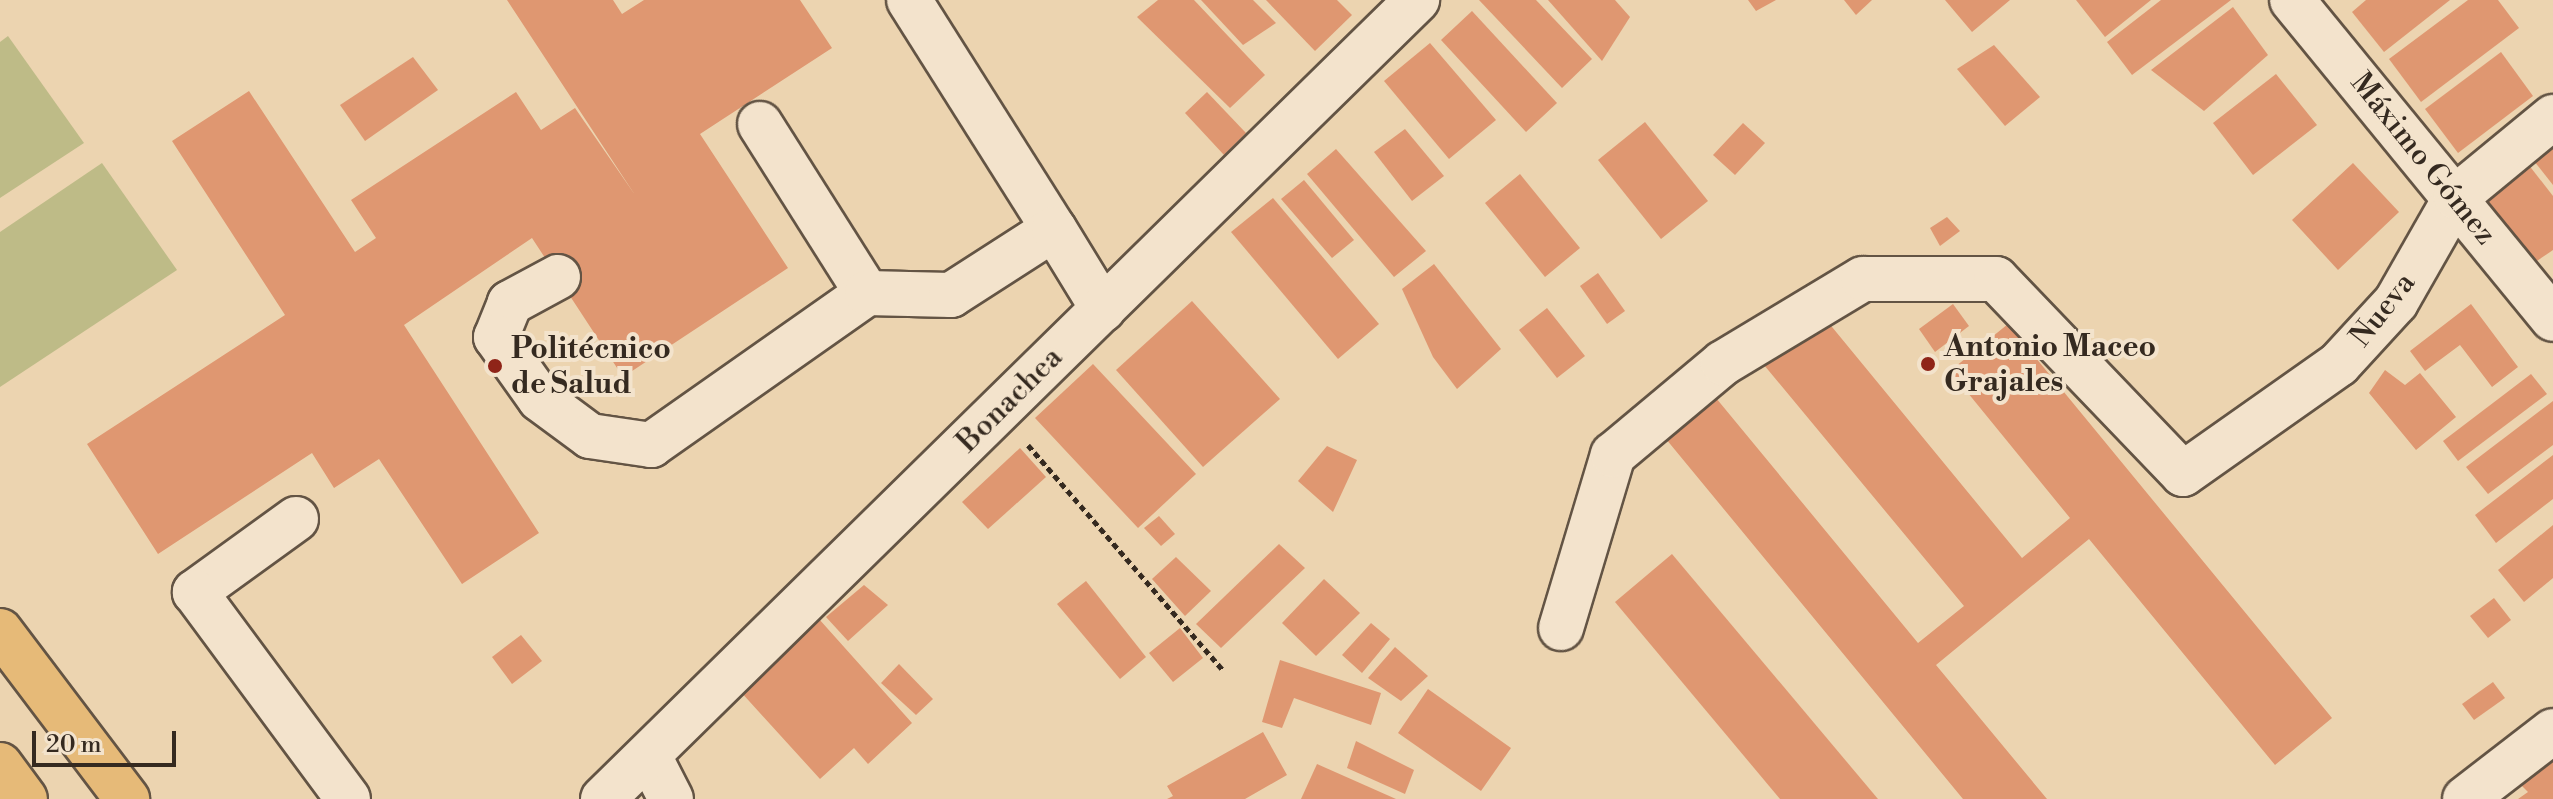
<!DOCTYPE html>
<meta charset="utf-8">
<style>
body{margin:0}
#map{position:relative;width:2553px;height:799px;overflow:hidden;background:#ecd4b0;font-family:"Libre Bodoni",serif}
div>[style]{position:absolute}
.green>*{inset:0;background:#bebb87}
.building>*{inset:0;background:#df9771}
.path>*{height:5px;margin-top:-2.5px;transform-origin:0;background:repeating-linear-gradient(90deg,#352a20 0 6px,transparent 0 10px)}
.roads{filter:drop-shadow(2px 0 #635444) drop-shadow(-2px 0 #635444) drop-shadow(0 2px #635444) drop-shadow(0 -2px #635444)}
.minor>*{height:44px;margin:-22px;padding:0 22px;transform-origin:22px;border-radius:22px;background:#f3e3cc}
.major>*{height:44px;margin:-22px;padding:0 22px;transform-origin:22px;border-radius:22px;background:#e6ba78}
.dots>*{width:22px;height:22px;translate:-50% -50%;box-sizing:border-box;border:4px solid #f3e3cc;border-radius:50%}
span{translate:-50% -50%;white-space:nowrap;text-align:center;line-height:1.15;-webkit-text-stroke:8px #f3e3cc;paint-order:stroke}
.street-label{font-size:30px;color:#352a20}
.poi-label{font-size:30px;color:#352a20;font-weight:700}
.left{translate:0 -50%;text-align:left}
.scale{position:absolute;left:32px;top:731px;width:144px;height:36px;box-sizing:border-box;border:4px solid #352a20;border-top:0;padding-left:10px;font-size:24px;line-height:28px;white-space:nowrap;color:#352a20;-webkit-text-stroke:6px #f3e3cc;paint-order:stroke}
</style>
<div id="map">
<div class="green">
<div style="clip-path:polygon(8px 36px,84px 143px,0 198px,0 42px)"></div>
<div style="clip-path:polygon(102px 163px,177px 270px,0 387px,0 232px)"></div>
</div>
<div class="building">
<div style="clip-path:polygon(507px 0,613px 0,622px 14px,644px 0,800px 0,832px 48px,700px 134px,788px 268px,623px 377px,532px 238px,404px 325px,539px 533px,462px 584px,379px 459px,334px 488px,312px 453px,158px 554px,87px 444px,285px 315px,172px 141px,249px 91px,355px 252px,376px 238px,351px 200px,516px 92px,541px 130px,575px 108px,635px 195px)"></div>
<div style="clip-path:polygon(1158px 0,1194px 0,1265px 75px,1230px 108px,1137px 17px)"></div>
<div style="clip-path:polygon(1201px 0,1253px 0,1276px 23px,1243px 45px)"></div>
<div style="clip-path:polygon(1266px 0,1337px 0,1352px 15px,1315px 51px)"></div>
<div style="clip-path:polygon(1479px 0,1536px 0,1592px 59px,1562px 88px)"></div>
<div style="clip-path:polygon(1548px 0,1615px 0,1630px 17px,1602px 61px)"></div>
<div style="clip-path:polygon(1748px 0,1776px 0,1756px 11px)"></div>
<div style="clip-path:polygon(1844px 0,1872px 0,1856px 15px)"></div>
<div style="clip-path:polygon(1945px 0,2010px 0,1972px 32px)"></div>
<div style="clip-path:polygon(2076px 0,2151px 0,2105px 37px)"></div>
<div style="clip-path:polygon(2161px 0,2231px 0,2132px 75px,2107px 42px)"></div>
<div style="clip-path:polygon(2366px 0,2450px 0,2384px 52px,2352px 12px)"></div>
<div style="clip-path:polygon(2468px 0,2498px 0,2519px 28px,2421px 102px,2389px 59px)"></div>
<div style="clip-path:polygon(2233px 7px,2268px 55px,2204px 111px,2151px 70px)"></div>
<div style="clip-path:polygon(1472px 11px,1557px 103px,1526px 132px,1441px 40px)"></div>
<div style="clip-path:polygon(1430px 43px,1496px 120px,1449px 159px,1384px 81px)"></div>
<div style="clip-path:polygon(1994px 45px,2040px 97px,2005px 126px,1957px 69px)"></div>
<div style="clip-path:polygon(2501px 52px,2533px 96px,2458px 153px,2425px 109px)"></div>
<div style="clip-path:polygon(413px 57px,438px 90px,365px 141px,340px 105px)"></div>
<div style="clip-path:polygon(2276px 74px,2317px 125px,2253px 175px,2213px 123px)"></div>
<div style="clip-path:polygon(1207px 92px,1246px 133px,1224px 155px,1185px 113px)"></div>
<div style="clip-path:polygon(1645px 122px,1708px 201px,1661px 239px,1598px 160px)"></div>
<div style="clip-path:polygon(1743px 123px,1765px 143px,1735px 175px,1713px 155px)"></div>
<div style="clip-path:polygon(1405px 129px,1444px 176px,1412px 201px,1374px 152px)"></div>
<div style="clip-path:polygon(2553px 146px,2553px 185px,2534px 161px)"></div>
<div style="clip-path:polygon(1336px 149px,1426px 251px,1394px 277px,1307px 174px)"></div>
<div style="clip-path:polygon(2353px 163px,2399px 212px,2338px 270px,2292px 220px)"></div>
<div style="clip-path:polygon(2528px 164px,2553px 196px,2553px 250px,2531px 265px,2482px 202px)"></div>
<div style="clip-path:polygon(1520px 174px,1580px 248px,1545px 277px,1485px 203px)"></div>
<div style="clip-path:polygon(1304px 180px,1354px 240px,1332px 258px,1281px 199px)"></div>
<div style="clip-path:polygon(1273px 198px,1379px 324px,1338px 359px,1231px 232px)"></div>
<div style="clip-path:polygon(1947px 217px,1960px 231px,1940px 246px,1930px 228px)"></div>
<div style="clip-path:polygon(1434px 264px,1501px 349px,1457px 389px,1433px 357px,1402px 289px)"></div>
<div style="clip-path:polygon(1598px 273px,1625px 311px,1607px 324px,1580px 286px)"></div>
<div style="clip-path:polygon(1192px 301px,1280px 399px,1203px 467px,1116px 370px)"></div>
<div style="clip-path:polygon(1953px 304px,1969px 326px,1935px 352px,1919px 329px)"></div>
<div style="clip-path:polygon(2471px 304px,2518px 367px,2492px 387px,2460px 345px,2425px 371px,2410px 351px)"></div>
<div style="clip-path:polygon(1547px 308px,1585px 356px,1557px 378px,1519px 330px)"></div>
<div style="clip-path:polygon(1823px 316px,2022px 558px,2070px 518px,1950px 371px,2008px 324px,2332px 718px,2275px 765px,2089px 539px,1936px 665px,2047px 799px,1963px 799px,1666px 439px,1716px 398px,1918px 643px,1964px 606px,1764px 365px)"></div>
<div style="clip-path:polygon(1093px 364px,1196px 474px,1138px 528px,1035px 418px)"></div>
<div style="clip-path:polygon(2385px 370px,2405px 385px,2420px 373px,2456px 417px,2416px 450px,2369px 393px)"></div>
<div style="clip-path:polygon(2531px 374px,2547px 394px,2458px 461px,2443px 441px)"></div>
<div style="clip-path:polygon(2553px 401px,2553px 445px,2488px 494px,2466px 467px)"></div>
<div style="clip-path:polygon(1327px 446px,1357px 460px,1333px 512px,1298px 481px)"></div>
<div style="clip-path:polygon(1020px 448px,1046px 477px,988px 529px,962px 502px)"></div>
<div style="clip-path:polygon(2553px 455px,2553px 499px,2496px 543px,2475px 515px)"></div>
<div style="clip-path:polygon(1159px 516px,1175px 534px,1161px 546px,1144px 528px)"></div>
<div style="clip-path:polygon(2553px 525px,2553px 578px,2524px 602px,2498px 570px)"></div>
<div style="clip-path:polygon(1279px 544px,1305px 568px,1221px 648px,1196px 624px)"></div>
<div style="clip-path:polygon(1672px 554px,1878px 799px,1780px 799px,1615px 602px)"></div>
<div style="clip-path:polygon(1176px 557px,1211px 591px,1185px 616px,1152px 579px)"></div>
<div style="clip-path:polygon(1324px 579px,1360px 613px,1316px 656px,1282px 623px)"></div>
<div style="clip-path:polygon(1086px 581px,1146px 657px,1120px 679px,1057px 604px)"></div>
<div style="clip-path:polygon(864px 585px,888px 605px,848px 641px,826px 617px)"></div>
<div style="clip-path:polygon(2494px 598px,2511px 620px,2488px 638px,2470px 616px)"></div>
<div style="clip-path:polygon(819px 619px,912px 723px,868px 764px,854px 748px,820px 779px,740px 691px)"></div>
<div style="clip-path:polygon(1371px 623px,1390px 639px,1362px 673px,1342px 655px)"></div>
<div style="clip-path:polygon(1180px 628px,1203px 658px,1173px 682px,1149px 653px)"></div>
<div style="clip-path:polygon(521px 635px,542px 661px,512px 684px,492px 657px)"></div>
<div style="clip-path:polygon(1395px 647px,1428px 676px,1401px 701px,1368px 678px)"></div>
<div style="clip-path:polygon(1280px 660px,1381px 693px,1371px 725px,1294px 698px,1282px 728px,1262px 722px)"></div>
<div style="clip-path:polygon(899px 664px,933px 699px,916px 715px,881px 683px)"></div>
<div style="clip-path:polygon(2493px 682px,2505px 698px,2474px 720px,2462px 704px)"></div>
<div style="clip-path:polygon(1428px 689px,1511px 748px,1481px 791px,1398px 733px)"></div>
<div style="clip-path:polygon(1263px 732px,1287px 775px,1245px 799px,1167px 799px,1173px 796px,1167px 786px)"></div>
<div style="clip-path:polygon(1356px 741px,1414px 770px,1405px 794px,1347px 768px)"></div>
<div style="clip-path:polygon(2553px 757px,2553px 799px,2518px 799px,2528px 792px,2520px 784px)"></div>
<div style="clip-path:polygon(1317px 764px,1396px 799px,1301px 799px)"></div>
</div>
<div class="path">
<div style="left:1028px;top:445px;width:299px;rotate:49.1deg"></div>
</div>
<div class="roads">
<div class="minor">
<div style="left:909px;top:0;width:271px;rotate:57.7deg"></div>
<div style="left:2292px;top:0;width:412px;rotate:50.7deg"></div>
<div style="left:760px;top:124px;width:200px;rotate:57.7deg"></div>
<div style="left:558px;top:277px;width:55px;rotate:151.6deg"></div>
<div style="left:510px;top:303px;width:37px;rotate:112deg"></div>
<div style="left:496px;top:337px;width:76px;rotate:54.6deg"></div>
<div style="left:540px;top:399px;width:62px;rotate:36.5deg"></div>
<div style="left:590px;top:436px;width:62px;rotate:8.4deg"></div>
<div style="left:651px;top:445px;width:264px;rotate:-35.1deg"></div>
<div style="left:867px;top:293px;width:84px;rotate:1.4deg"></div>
<div style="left:951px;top:295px;width:122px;rotate:-32.7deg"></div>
<div style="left:1054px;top:229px;width:94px;rotate:58.5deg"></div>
<div style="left:296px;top:519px;width:125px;rotate:144.1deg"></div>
<div style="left:195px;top:592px;width:257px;rotate:53.5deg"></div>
<div style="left:1561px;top:628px;width:181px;rotate:-73.3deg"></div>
<div style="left:1613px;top:455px;width:143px;rotate:-39.9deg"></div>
<div style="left:1723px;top:363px;width:163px;rotate:-31deg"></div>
<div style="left:1863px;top:279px;width:133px"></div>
<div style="left:1996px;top:279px;width:270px;rotate:46.2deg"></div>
<div style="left:2183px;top:474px;width:191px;rotate:-35.2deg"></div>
<div style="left:2339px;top:364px;width:84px;rotate:-47.4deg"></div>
<div style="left:2396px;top:302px;width:121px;rotate:-60.3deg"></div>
<div style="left:2456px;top:197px;width:126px;rotate:-39.5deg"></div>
<div style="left:649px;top:756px;width:48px;rotate:62.9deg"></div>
<div style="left:603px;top:799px;width:1141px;rotate:-44.47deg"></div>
<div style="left:2465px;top:799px;width:111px;rotate:-37.7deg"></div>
</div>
<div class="major">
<div style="left:0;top:631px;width:211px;rotate:52.9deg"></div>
<div style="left:0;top:765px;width:42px;rotate:53.7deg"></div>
</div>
</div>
<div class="dots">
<div style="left:1928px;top:364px;background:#8f2418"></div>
<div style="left:495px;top:366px;background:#8f2418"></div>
</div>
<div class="street-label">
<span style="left:2423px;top:159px;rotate:51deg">Máximo Gómez</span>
<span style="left:2383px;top:310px;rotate:-52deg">Nueva</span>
<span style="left:1010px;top:400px;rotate:-45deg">Bonachea</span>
</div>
<div class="poi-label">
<span class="left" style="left:1944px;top:364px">Antonio Maceo<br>Grajales</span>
<span class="left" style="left:511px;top:366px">Politécnico<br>de Salud</span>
</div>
<div class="scale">20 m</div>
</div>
